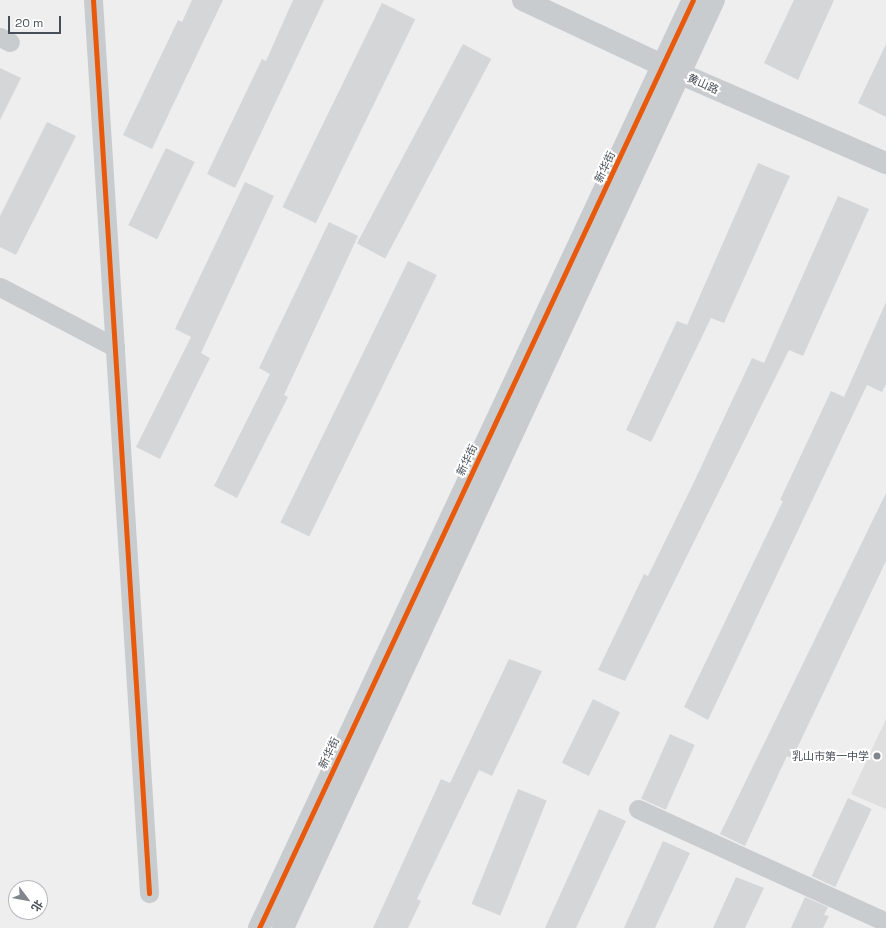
<!DOCTYPE html>
<meta charset="utf-8">
<style>
body{margin:0}
#map{position:relative;width:886px;height:928px;overflow:hidden;background:#eee;font-family:"Space Grotesk","Noto Sans SC",sans-serif}
div>[style]{position:absolute}
.education>*{inset:0;background:#e0dfdf}
.building>*{inset:0;background:#d5d6d8;transform-origin:0 0}
.minor>*{height:19px;margin:-9.5px;padding:0 9.5px;transform-origin:9.5px;border-radius:9.5px;background:#c9cccf}
.tertiary>*{height:22px;margin:-11px;padding:0 11px;transform-origin:11px;border-radius:11px;background:#c9cccf}
.cycleway>*{height:5px;margin:-2.5px;padding:0 2.5px;transform-origin:2.5px;border-radius:2.5px;background:#e8590c}
.dots>*{width:11px;height:11px;translate:-50% -50%;box-sizing:border-box;border:2px solid #fff;border-radius:50%}
span{translate:-50% -50%;white-space:nowrap;text-align:center;line-height:1.15;-webkit-text-stroke:4px #fff;paint-order:stroke}
.street-label{font-size:11px;color:#464e58}
.poi-label{font-size:11px;color:#464e58}
.right{translate:-100% -50%;text-align:right}
.north{position:absolute;left:8px;top:880px;width:40px;height:40px;box-sizing:border-box;background:#fff;border:1px solid #b5b8bc;border-radius:50%;rotate:122deg;font-size:11px;font-weight:700;line-height:16px;text-align:center;color:#464e58}
.north::after{content:'';display:block;margin:auto;width:14px;height:18px;background:#81868c;clip-path:polygon(50% 0,100% 100%,50% 72%,0 100%)}
.scale{position:absolute;left:8px;top:16px;width:53px;height:18px;box-sizing:border-box;border:2px solid #464e58;border-top:0;padding-left:5px;font-size:12px;line-height:14px;white-space:nowrap;color:#464e58;-webkit-text-stroke:3px #fff;paint-order:stroke}
</style>
<div id="map">
<div class="education">
<div style="clip-path:polygon(886px 719px,886px 809px,851px 794px)"></div>
</div>
<div class="building">
<div style="clip-path:polygon(192px 0,223px 0,152px 149px,123px 135px,178px 20px,182px 22px)"></div>
<div style="clip-path:polygon(293px 0,324px 0,235px 188px,207px 174px,262px 59px,266px 61px)"></div>
<div style="clip-path:polygon(794px 0,834px 0,798px 80px,764px 63px)"></div>
<div style="left:382px;top:3px;width:37px;height:227px;rotate:26deg"></div>
<div style="left:463px;top:44px;width:32px;height:226px;rotate:28deg"></div>
<div style="clip-path:polygon(886px 44px,886px 117px,858px 103px)"></div>
<div style="clip-path:polygon(0 68px,21px 78px,0 120px)"></div>
<div style="clip-path:polygon(47px 122px,76px 136px,16px 255px,0 247px,0 216px)"></div>
<div style="left:166px;top:148px;width:32px;height:86px;rotate:26deg"></div>
<div style="clip-path:polygon(758px 163px,790px 176px,724px 323px,711px 318px,651px 442px,626px 430px,677px 321px,687px 325px)"></div>
<div style="clip-path:polygon(245px 182px,274px 196px,201px 353px,210px 358px,160px 459px,136px 447px,191px 337px,175px 329px)"></div>
<div style="clip-path:polygon(838px 196px,869px 209px,803px 356px,789px 350px,625px 681px,598px 670px,644px 574px,648px 576px,693px 484px,752px 358px,764px 363px)"></div>
<div style="clip-path:polygon(329px 222px,358px 236px,284px 395px,288px 397px,237px 498px,214px 486px,270px 374px,259px 368px)"></div>
<div style="left:408px;top:261px;width:32px;height:291px;rotate:26deg"></div>
<div style="clip-path:polygon(886px 302px,886px 384px,882px 392px,867px 385px,708px 720px,684px 707px,783px 501px,780px 500px,831px 391px,844px 397px)"></div>
<div style="clip-path:polygon(886px 493px,886px 561px,792px 759px,787px 756px,745px 846px,720px 834px)"></div>
<div style="clip-path:polygon(509px 659px,542px 671px,492px 776px,479px 770px,417px 899px,421px 901px,408px 928px,373px 928px,441px 779px,450px 783px)"></div>
<div style="left:593px;top:699px;width:30px;height:71px;rotate:26deg"></div>
<div style="left:670px;top:734px;width:27px;height:71px;rotate:24deg"></div>
<div style="left:518px;top:789px;width:31px;height:124px;rotate:22deg"></div>
<div style="left:848px;top:798px;width:26px;height:86px;rotate:25deg"></div>
<div style="clip-path:polygon(599px 809px,626px 821px,576px 928px,545px 928px)"></div>
<div style="clip-path:polygon(663px 841px,690px 853px,655px 928px,624px 928px)"></div>
<div style="clip-path:polygon(736px 877px,764px 888px,745px 928px,713px 928px)"></div>
<div style="clip-path:polygon(805px 897px,828px 907px,824px 915px,829px 916px,823px 928px,791px 928px)"></div>
</div>
<div class="minor">
<div style="left:93px;top:0;width:895px;rotate:86.41deg"></div>
<div style="left:0;top:37px;width:11px;rotate:27deg"></div>
<div style="left:0;top:287px;width:130px;rotate:27.6deg"></div>
<div style="left:638px;top:809px;width:273px;rotate:24.5deg"></div>
</div>
<div class="tertiary">
<div style="left:523px;top:0;width:174px;rotate:25.1deg"></div>
<div style="left:681px;top:74px;width:223px;rotate:23.5deg"></div>
<div style="left:259px;top:928px;width:1024px;rotate:-64.94deg"></div>
<div style="left:283px;top:928px;width:1023px;rotate:-65.09deg"></div>
</div>
<div class="cycleway">
<div style="left:93px;top:0;width:895px;rotate:86.41deg"></div>
<div style="left:259px;top:928px;width:1024px;rotate:-64.94deg"></div>
</div>
<div class="dots">
<div style="left:877px;top:756px;background:#81868c"></div>
</div>
<div class="street-label">
<span style="left:703px;top:84px;rotate:24deg">黄山路</span>
<span style="left:605px;top:167px;rotate:-65deg">新华街</span>
<span style="left:467px;top:460px;rotate:-65deg">新华街</span>
<span style="left:329px;top:753px;rotate:-65deg">新华街</span>
</div>
<div class="poi-label">
<span class="right" style="left:869px;top:756px">乳山市第一中学</span>
</div>
<div class="north">北</div>
<div class="scale">20 m</div>
</div>
